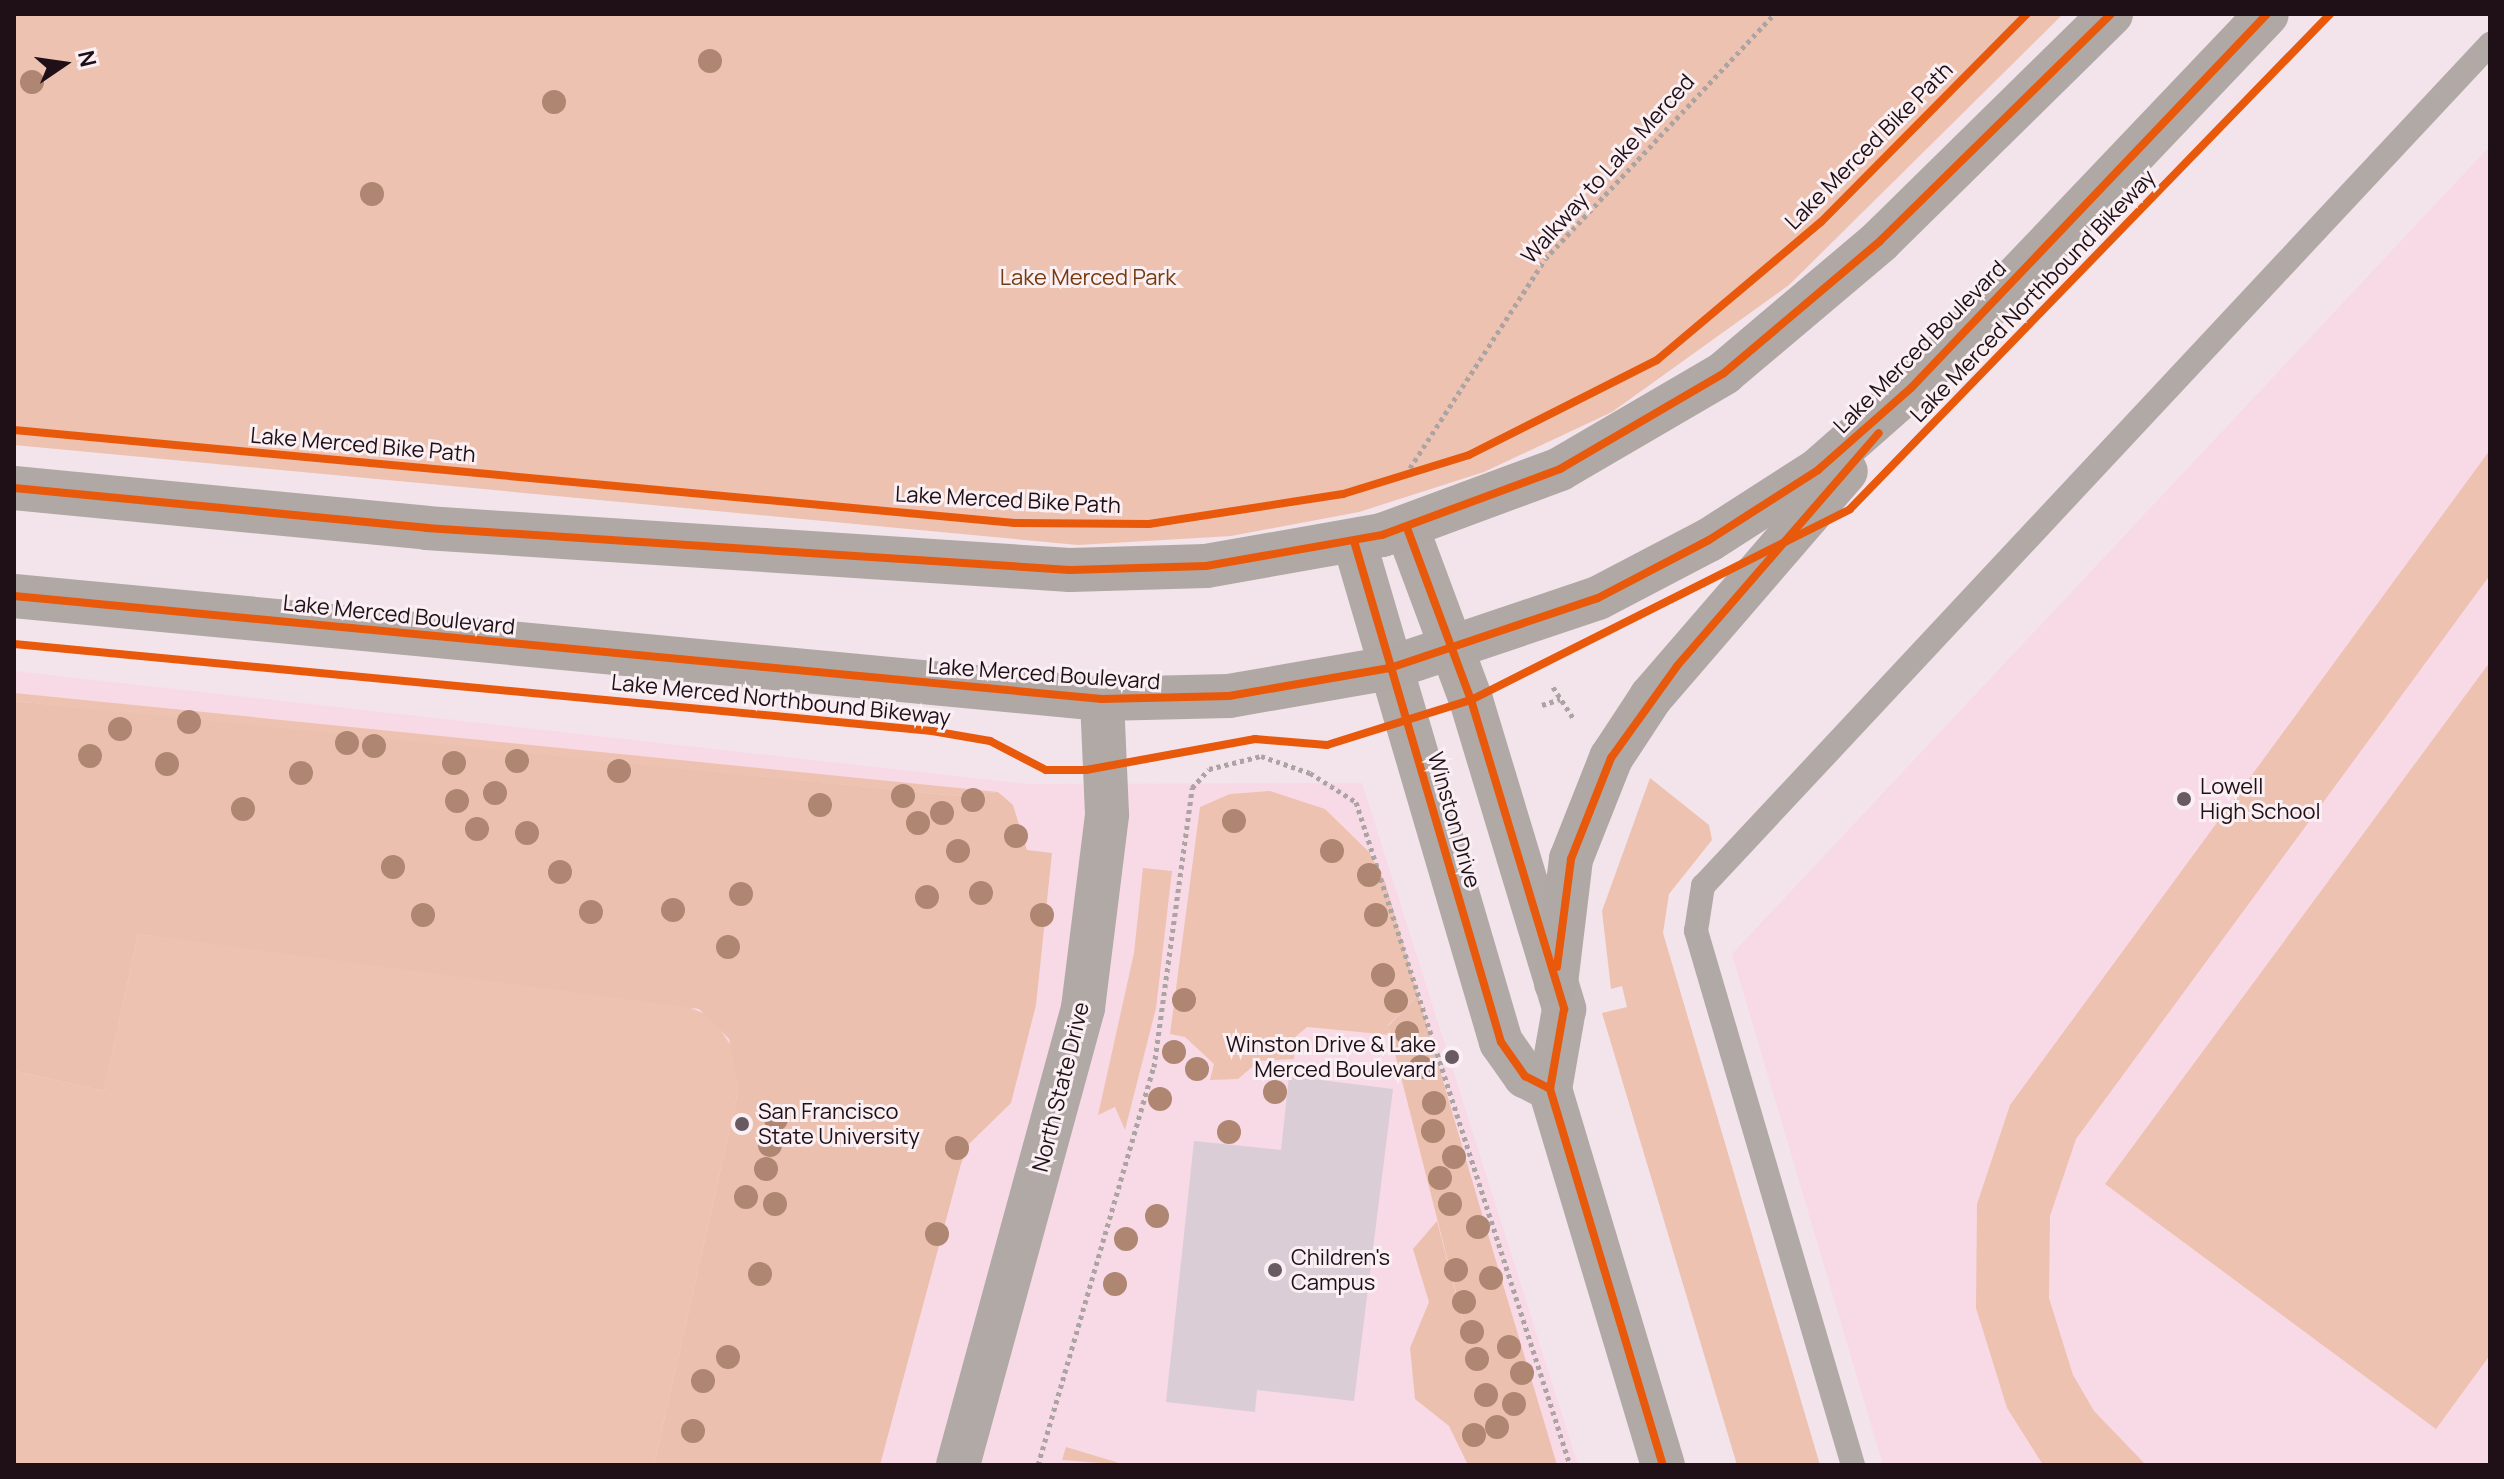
<!DOCTYPE html>
<style>
body{margin:0}
#map{position:relative;width:2504px;height:1479px;overflow:hidden;background:#f3e3ea;font-family:Manrope,sans-serif}
div>[style]{position:absolute}
.built>*{inset:0;background:#f8d9e6}
.green>*{inset:0;background:#eec2b1}
.forest>*{inset:0;background:#ecc0ae}
.building>*{inset:0;background:#dbcdd6}
.path>*{height:5px;margin-top:-2.5px;transform-origin:0;background:repeating-linear-gradient(90deg,#aba4a3 0 4px,transparent 0 8px)}
.service>*{height:24px;margin:-12px;padding:0 12px;transform-origin:12px;border-radius:12px;background:#b0a9a6}
.minor>*{height:44px;margin:-22px;padding:0 22px;transform-origin:22px;border-radius:22px;background:#b0a9a6}
.tertiary>*{height:44px;margin:-22px;padding:0 22px;transform-origin:22px;border-radius:22px;background:#b0a9a6}
.secondary>*{height:44px;margin:-22px;padding:0 22px;transform-origin:22px;border-radius:22px;background:#b0a8a5}
.cycleway>*{height:8px;margin:-4px;padding:0 4px;transform-origin:4px;border-radius:4px;background:#e8590c}
.trees>*{width:24px;height:24px;margin:-12px;border-radius:50%;background:#ae8671}
.dots>*{width:22px;height:22px;translate:-50% -50%;box-sizing:border-box;border:4px solid #faf0f4;border-radius:50%}
span{translate:-50% -50%;white-space:nowrap;text-align:center;line-height:1.15;-webkit-text-stroke:6px #faf0f4;paint-order:stroke}
.street-label{font-size:22px;color:#1f0f16}
.park-label{font-size:22px;color:#763a0e}
.poi-label{font-size:22px;color:#1f0f16}
.left{translate:0 -50%;text-align:left}
.right{translate:-100% -50%;text-align:right}
.frame{position:absolute;inset:0;border:16px solid #1f0f16;pointer-events:none}
.north{position:absolute;left:24px;top:24px;width:80px;height:80px;-webkit-text-stroke:6px #faf0f4;paint-order:stroke;rotate:77deg;font-size:22px;font-weight:700;line-height:32px;text-align:center;color:#1f0f16}
.north::after{content:'';display:block;margin:auto;width:28px;height:36px;background:#1f0f16;clip-path:polygon(50% 0,100% 100%,50% 72%,0 100%)}
</style>
<div id="map">
<div class="built">
<div style="clip-path:polygon(2490px 146px,2490px 1465px,1883px 1465px,1732px 954px)"></div>
<div style="clip-path:polygon(14px 671px,1028px 784px,1362px 783px,1578px 1465px,14px 1465px)"></div>
</div>
<div class="green">
<div style="clip-path:polygon(14px 14px,2063px 14px,1789px 285px,1612px 412px,1484px 472px,1359px 512px,1231px 536px,1078px 545px,14px 445px)"></div>
<div style="clip-path:polygon(2490px 450px,2490px 575px,2076px 1139px,2050px 1216px,2049px 1298px,2073px 1375px,2094px 1411px,2146px 1465px,2043px 1465px,2007px 1408px,1976px 1308px,1977px 1204px,2010px 1105px)"></div>
<div style="clip-path:polygon(2490px 662px,2490px 1355px,2436px 1429px,2105px 1184px)"></div>
<div style="clip-path:polygon(14px 693px,998px 792px,958px 796px,195px 720px,14px 701px)"></div>
<div style="clip-path:polygon(1650px 778px,1709px 825px,1712px 840px,1669px 894px,1663px 933px,1820px 1465px,1737px 1465px,1602px 1013px,1627px 1007px,1622px 986px,1611px 989px,1602px 911px)"></div>
<div style="clip-path:polygon(1270px 791px,1325px 809px,1369px 852px,1385px 882px,1418px 995px,1388px 1025px,1390px 1035px,1307px 1027px,1294px 1038px,1294px 1059px,1259px 1061px,1238px 1079px,1210px 1080px,1214px 1064px,1185px 1037px,1170px 1034px,1200px 807px,1230px 794px)"></div>
<div style="clip-path:polygon(1143px 868px,1172px 871px,1156px 1008px,1125px 1130px,1115px 1107px,1098px 1115px,1134px 953px)"></div>
<div style="clip-path:polygon(138px 934px,672px 1000px,712px 1017px,735px 1052px,739px 1088px,654px 1465px,14px 1465px,14px 1071px,104px 1091px)"></div>
<div style="clip-path:polygon(1066px 1447px,1126px 1465px,1062px 1460px)"></div>
</div>
<div class="forest">
<div style="clip-path:polygon(14px 701px,958px 796px,998px 792px,1013px 805px,1027px 850px,1052px 853px,1036px 1005px,1011px 1103px,969px 1144px,961px 1164px,880px 1465px,654px 1465px,739px 1088px,729px 1039px,699px 1009px,138px 934px,104px 1091px,14px 1071px)"></div>
<div style="clip-path:polygon(1418px 995px,1479px 1204px,1557px 1465px,1468px 1465px,1449px 1426px,1415px 1399px,1410px 1348px,1429px 1302px,1413px 1249px,1437px 1221px,1480px 1387px,1388px 1026px)"></div>
</div>
<div class="building">
<div style="clip-path:polygon(1289px 1076px,1393px 1089px,1354px 1401px,1257px 1390px,1255px 1412px,1166px 1402px,1194px 1141px,1281px 1150px)"></div>
</div>
<div class="path">
<div style="left:1410px;top:468px;width:249px;rotate:-57.1deg"></div>
<div style="left:1545px;top:259px;width:335px;rotate:-46.9deg"></div>
<div style="left:1553px;top:687px;width:38px;rotate:57deg"></div>
<div style="left:1542px;top:705px;width:19px;rotate:-18deg"></div>
<div style="left:1038px;top:1465px;width:415px;rotate:-73.8deg"></div>
<div style="left:1154px;top:1067px;width:282px;rotate:-82.2deg"></div>
<div style="left:1192px;top:788px;width:25px;rotate:-48deg"></div>
<div style="left:1209px;top:769px;width:54px;rotate:-14deg"></div>
<div style="left:1261px;top:756px;width:52px;rotate:19.1deg"></div>
<div style="left:1310px;top:773px;width:54px;rotate:32.2deg"></div>
<div style="left:1356px;top:802px;width:697px;rotate:72.11deg"></div>
</div>
<div class="service">
<div style="left:1853px;top:1465px;width:557px;rotate:-106.38deg"></div>
<div style="left:1696px;top:931px;width:46px;rotate:-81.2deg"></div>
<div style="left:1703px;top:886px;width:1153px;rotate:-46.93deg"></div>
</div>
<div class="minor">
<div style="left:958px;top:1465px;width:474px;rotate:-74.7deg"></div>
<div style="left:1083px;top:1008px;width:195px;rotate:-82.9deg"></div>
<div style="left:1107px;top:814px;width:115px;rotate:-92.5deg"></div>
</div>
<div class="tertiary">
<div style="left:1407px;top:528px;width:184px;rotate:69.6deg"></div>
<div style="left:1471px;top:700px;width:323px;rotate:73.2deg"></div>
<div style="left:1564px;top:1009px;width:81px;rotate:99.9deg"></div>
<div style="left:1550px;top:1089px;width:393px;rotate:73.3deg"></div>
<div style="left:1354px;top:541px;width:522px;rotate:73.65deg"></div>
<div style="left:1501px;top:1042px;width:42px;rotate:54.8deg"></div>
<div style="left:1525px;top:1076px;width:28px;rotate:27deg"></div>
</div>
<div class="secondary">
<div style="left:14px;top:488px;width:414px;rotate:5.5deg"></div>
<div style="left:426px;top:528px;width:645px;rotate:3.73deg"></div>
<div style="left:1070px;top:570px;width:136px;rotate:-1.7deg"></div>
<div style="left:1206px;top:566px;width:179px;rotate:-10deg"></div>
<div style="left:1382px;top:535px;width:190px;rotate:-20.3deg"></div>
<div style="left:1560px;top:469px;width:190px;rotate:-30.3deg"></div>
<div style="left:1724px;top:373px;width:204px;rotate:-40.2deg"></div>
<div style="left:1880px;top:241px;width:324px;rotate:-44.5deg"></div>
<div style="left:14px;top:596px;width:1093px;rotate:5.41deg"></div>
<div style="left:1102px;top:699px;width:127px;rotate:-1.4deg"></div>
<div style="left:1229px;top:696px;width:163px;rotate:-9.9deg"></div>
<div style="left:1390px;top:668px;width:219px;rotate:-18.6deg"></div>
<div style="left:1598px;top:598px;width:125px;rotate:-27.6deg"></div>
<div style="left:1709px;top:540px;width:130px;rotate:-32.7deg"></div>
<div style="left:1818px;top:470px;width:124px;rotate:-41.4deg"></div>
<div style="left:1911px;top:388px;width:516px;rotate:-46.41deg"></div>
<div style="left:1556px;top:983px;width:125px;rotate:-83.1deg"></div>
<div style="left:1571px;top:859px;width:109px;rotate:-68.4deg"></div>
<div style="left:1611px;top:758px;width:73px;rotate:-56.7deg"></div>
<div style="left:1651px;top:697px;width:298px;rotate:-49.2deg"></div>
</div>
<div class="cycleway">
<div style="left:14px;top:430px;width:1005px;rotate:5.31deg"></div>
<div style="left:1015px;top:523px;width:134px;rotate:0.4deg"></div>
<div style="left:1149px;top:524px;width:196px;rotate:-8.8deg"></div>
<div style="left:1343px;top:494px;width:132px;rotate:-17.2deg"></div>
<div style="left:1469px;top:455px;width:211px;rotate:-26.8deg"></div>
<div style="left:1657px;top:360px;width:214px;rotate:-40.1deg"></div>
<div style="left:1821px;top:222px;width:293px;rotate:-45.3deg"></div>
<div style="left:14px;top:488px;width:414px;rotate:5.5deg"></div>
<div style="left:426px;top:528px;width:645px;rotate:3.73deg"></div>
<div style="left:1070px;top:570px;width:136px;rotate:-1.7deg"></div>
<div style="left:1206px;top:566px;width:179px;rotate:-10deg"></div>
<div style="left:1382px;top:535px;width:190px;rotate:-20.3deg"></div>
<div style="left:1560px;top:469px;width:190px;rotate:-30.3deg"></div>
<div style="left:1724px;top:373px;width:204px;rotate:-40.2deg"></div>
<div style="left:1880px;top:241px;width:324px;rotate:-44.5deg"></div>
<div style="left:1407px;top:528px;width:184px;rotate:69.6deg"></div>
<div style="left:1471px;top:700px;width:323px;rotate:73.2deg"></div>
<div style="left:1564px;top:1009px;width:81px;rotate:99.9deg"></div>
<div style="left:1550px;top:1089px;width:393px;rotate:73.3deg"></div>
<div style="left:1354px;top:541px;width:522px;rotate:73.65deg"></div>
<div style="left:1501px;top:1042px;width:42px;rotate:54.8deg"></div>
<div style="left:1525px;top:1076px;width:28px;rotate:27deg"></div>
<div style="left:14px;top:596px;width:1093px;rotate:5.41deg"></div>
<div style="left:1102px;top:699px;width:127px;rotate:-1.4deg"></div>
<div style="left:1229px;top:696px;width:163px;rotate:-9.9deg"></div>
<div style="left:1390px;top:668px;width:219px;rotate:-18.6deg"></div>
<div style="left:1598px;top:598px;width:125px;rotate:-27.6deg"></div>
<div style="left:1709px;top:540px;width:130px;rotate:-32.7deg"></div>
<div style="left:1818px;top:470px;width:124px;rotate:-41.4deg"></div>
<div style="left:1911px;top:388px;width:516px;rotate:-46.41deg"></div>
<div style="left:14px;top:644px;width:922px;rotate:5.41deg"></div>
<div style="left:932px;top:731px;width:59px;rotate:9.8deg"></div>
<div style="left:990px;top:741px;width:63px;rotate:27.4deg"></div>
<div style="left:1046px;top:770px;width:40px"></div>
<div style="left:1086px;top:770px;width:172px;rotate:-10.4deg"></div>
<div style="left:1255px;top:739px;width:72px;rotate:4.8deg"></div>
<div style="left:1327px;top:745px;width:151px;rotate:-17.4deg"></div>
<div style="left:1471px;top:700px;width:424px;rotate:-26.7deg"></div>
<div style="left:1850px;top:509px;width:690px;rotate:-45.88deg"></div>
<div style="left:1557px;top:967px;width:109px;rotate:-82.6deg"></div>
<div style="left:1571px;top:859px;width:109px;rotate:-68.4deg"></div>
<div style="left:1611px;top:758px;width:113px;rotate:-54.3deg"></div>
<div style="left:1677px;top:666px;width:308px;rotate:-49.1deg"></div>
</div>
<div class="trees">
<div style="left:710px;top:61px"></div>
<div style="left:32px;top:82px"></div>
<div style="left:554px;top:102px"></div>
<div style="left:372px;top:194px"></div>
<div style="left:189px;top:722px"></div>
<div style="left:120px;top:729px"></div>
<div style="left:347px;top:743px"></div>
<div style="left:374px;top:746px"></div>
<div style="left:90px;top:756px"></div>
<div style="left:517px;top:761px"></div>
<div style="left:454px;top:763px"></div>
<div style="left:167px;top:764px"></div>
<div style="left:619px;top:771px"></div>
<div style="left:301px;top:773px"></div>
<div style="left:495px;top:793px"></div>
<div style="left:903px;top:796px"></div>
<div style="left:973px;top:800px"></div>
<div style="left:457px;top:801px"></div>
<div style="left:820px;top:805px"></div>
<div style="left:243px;top:809px"></div>
<div style="left:942px;top:813px"></div>
<div style="left:1234px;top:821px"></div>
<div style="left:918px;top:823px"></div>
<div style="left:477px;top:829px"></div>
<div style="left:527px;top:833px"></div>
<div style="left:1016px;top:836px"></div>
<div style="left:958px;top:851px"></div>
<div style="left:1332px;top:851px"></div>
<div style="left:393px;top:867px"></div>
<div style="left:560px;top:872px"></div>
<div style="left:1369px;top:875px"></div>
<div style="left:981px;top:893px"></div>
<div style="left:741px;top:894px"></div>
<div style="left:927px;top:897px"></div>
<div style="left:673px;top:910px"></div>
<div style="left:591px;top:912px"></div>
<div style="left:423px;top:915px"></div>
<div style="left:1042px;top:915px"></div>
<div style="left:1376px;top:915px"></div>
<div style="left:728px;top:947px"></div>
<div style="left:1383px;top:975px"></div>
<div style="left:1184px;top:1000px"></div>
<div style="left:1396px;top:1001px"></div>
<div style="left:1407px;top:1033px"></div>
<div style="left:1174px;top:1052px"></div>
<div style="left:1421px;top:1067px"></div>
<div style="left:1197px;top:1069px"></div>
<div style="left:1275px;top:1092px"></div>
<div style="left:1160px;top:1099px"></div>
<div style="left:1434px;top:1103px"></div>
<div style="left:776px;top:1119px"></div>
<div style="left:1433px;top:1131px"></div>
<div style="left:1229px;top:1132px"></div>
<div style="left:770px;top:1145px"></div>
<div style="left:957px;top:1148px"></div>
<div style="left:1454px;top:1157px"></div>
<div style="left:766px;top:1169px"></div>
<div style="left:1440px;top:1178px"></div>
<div style="left:746px;top:1197px"></div>
<div style="left:775px;top:1204px"></div>
<div style="left:1450px;top:1204px"></div>
<div style="left:1157px;top:1216px"></div>
<div style="left:1478px;top:1227px"></div>
<div style="left:937px;top:1234px"></div>
<div style="left:1126px;top:1239px"></div>
<div style="left:1456px;top:1270px"></div>
<div style="left:760px;top:1274px"></div>
<div style="left:1491px;top:1278px"></div>
<div style="left:1115px;top:1284px"></div>
<div style="left:1464px;top:1302px"></div>
<div style="left:1472px;top:1332px"></div>
<div style="left:1509px;top:1347px"></div>
<div style="left:728px;top:1357px"></div>
<div style="left:1477px;top:1359px"></div>
<div style="left:1522px;top:1373px"></div>
<div style="left:703px;top:1381px"></div>
<div style="left:1486px;top:1395px"></div>
<div style="left:1514px;top:1404px"></div>
<div style="left:1497px;top:1427px"></div>
<div style="left:693px;top:1431px"></div>
<div style="left:1474px;top:1435px"></div>
</div>
<div class="dots">
<div style="left:2184px;top:799px;background:#695960"></div>
<div style="left:1452px;top:1057px;background:#695960"></div>
<div style="left:742px;top:1124px;background:#695960"></div>
<div style="left:1275px;top:1270px;background:#695960"></div>
</div>
<div class="street-label">
<span style="left:1869px;top:146px;rotate:-45deg">Lake Merced Bike Path</span>
<span style="left:1608px;top:169px;rotate:-48deg">Walkway to Lake Merced</span>
<span style="left:2033px;top:296px;rotate:-46deg">Lake Merced Northbound Bikeway</span>
<span style="left:1920px;top:347px;rotate:-45deg">Lake Merced Boulevard</span>
<span style="left:363px;top:445px;rotate:5deg">Lake Merced Bike Path</span>
<span style="left:1008px;top:500px;rotate:3deg">Lake Merced Bike Path</span>
<span style="left:399px;top:615px;rotate:6deg">Lake Merced Boulevard</span>
<span style="left:1044px;top:674px;rotate:4deg">Lake Merced Boulevard</span>
<span style="left:781px;top:700px;rotate:6deg">Lake Merced Northbound Bikeway</span>
<span style="left:1454px;top:820px;rotate:74deg">Winston Drive</span>
<span style="left:1061px;top:1087px;rotate:-76deg">North State Drive</span>
</div>
<div class="park-label">
<span style="left:1088px;top:278px">Lake Merced Park</span>
</div>
<div class="poi-label">
<span class="left" style="left:2200px;top:799px">Lowell<br>High School</span>
<span class="right" style="left:1436px;top:1057px">Winston Drive &amp; Lake<br>Merced Boulevard</span>
<span class="left" style="left:758px;top:1124px">San Francisco<br>State University</span>
<span class="left" style="left:1291px;top:1270px">Children's<br>Campus</span>
</div>
<div class="frame"></div>
<div class="north">N</div>
</div>
